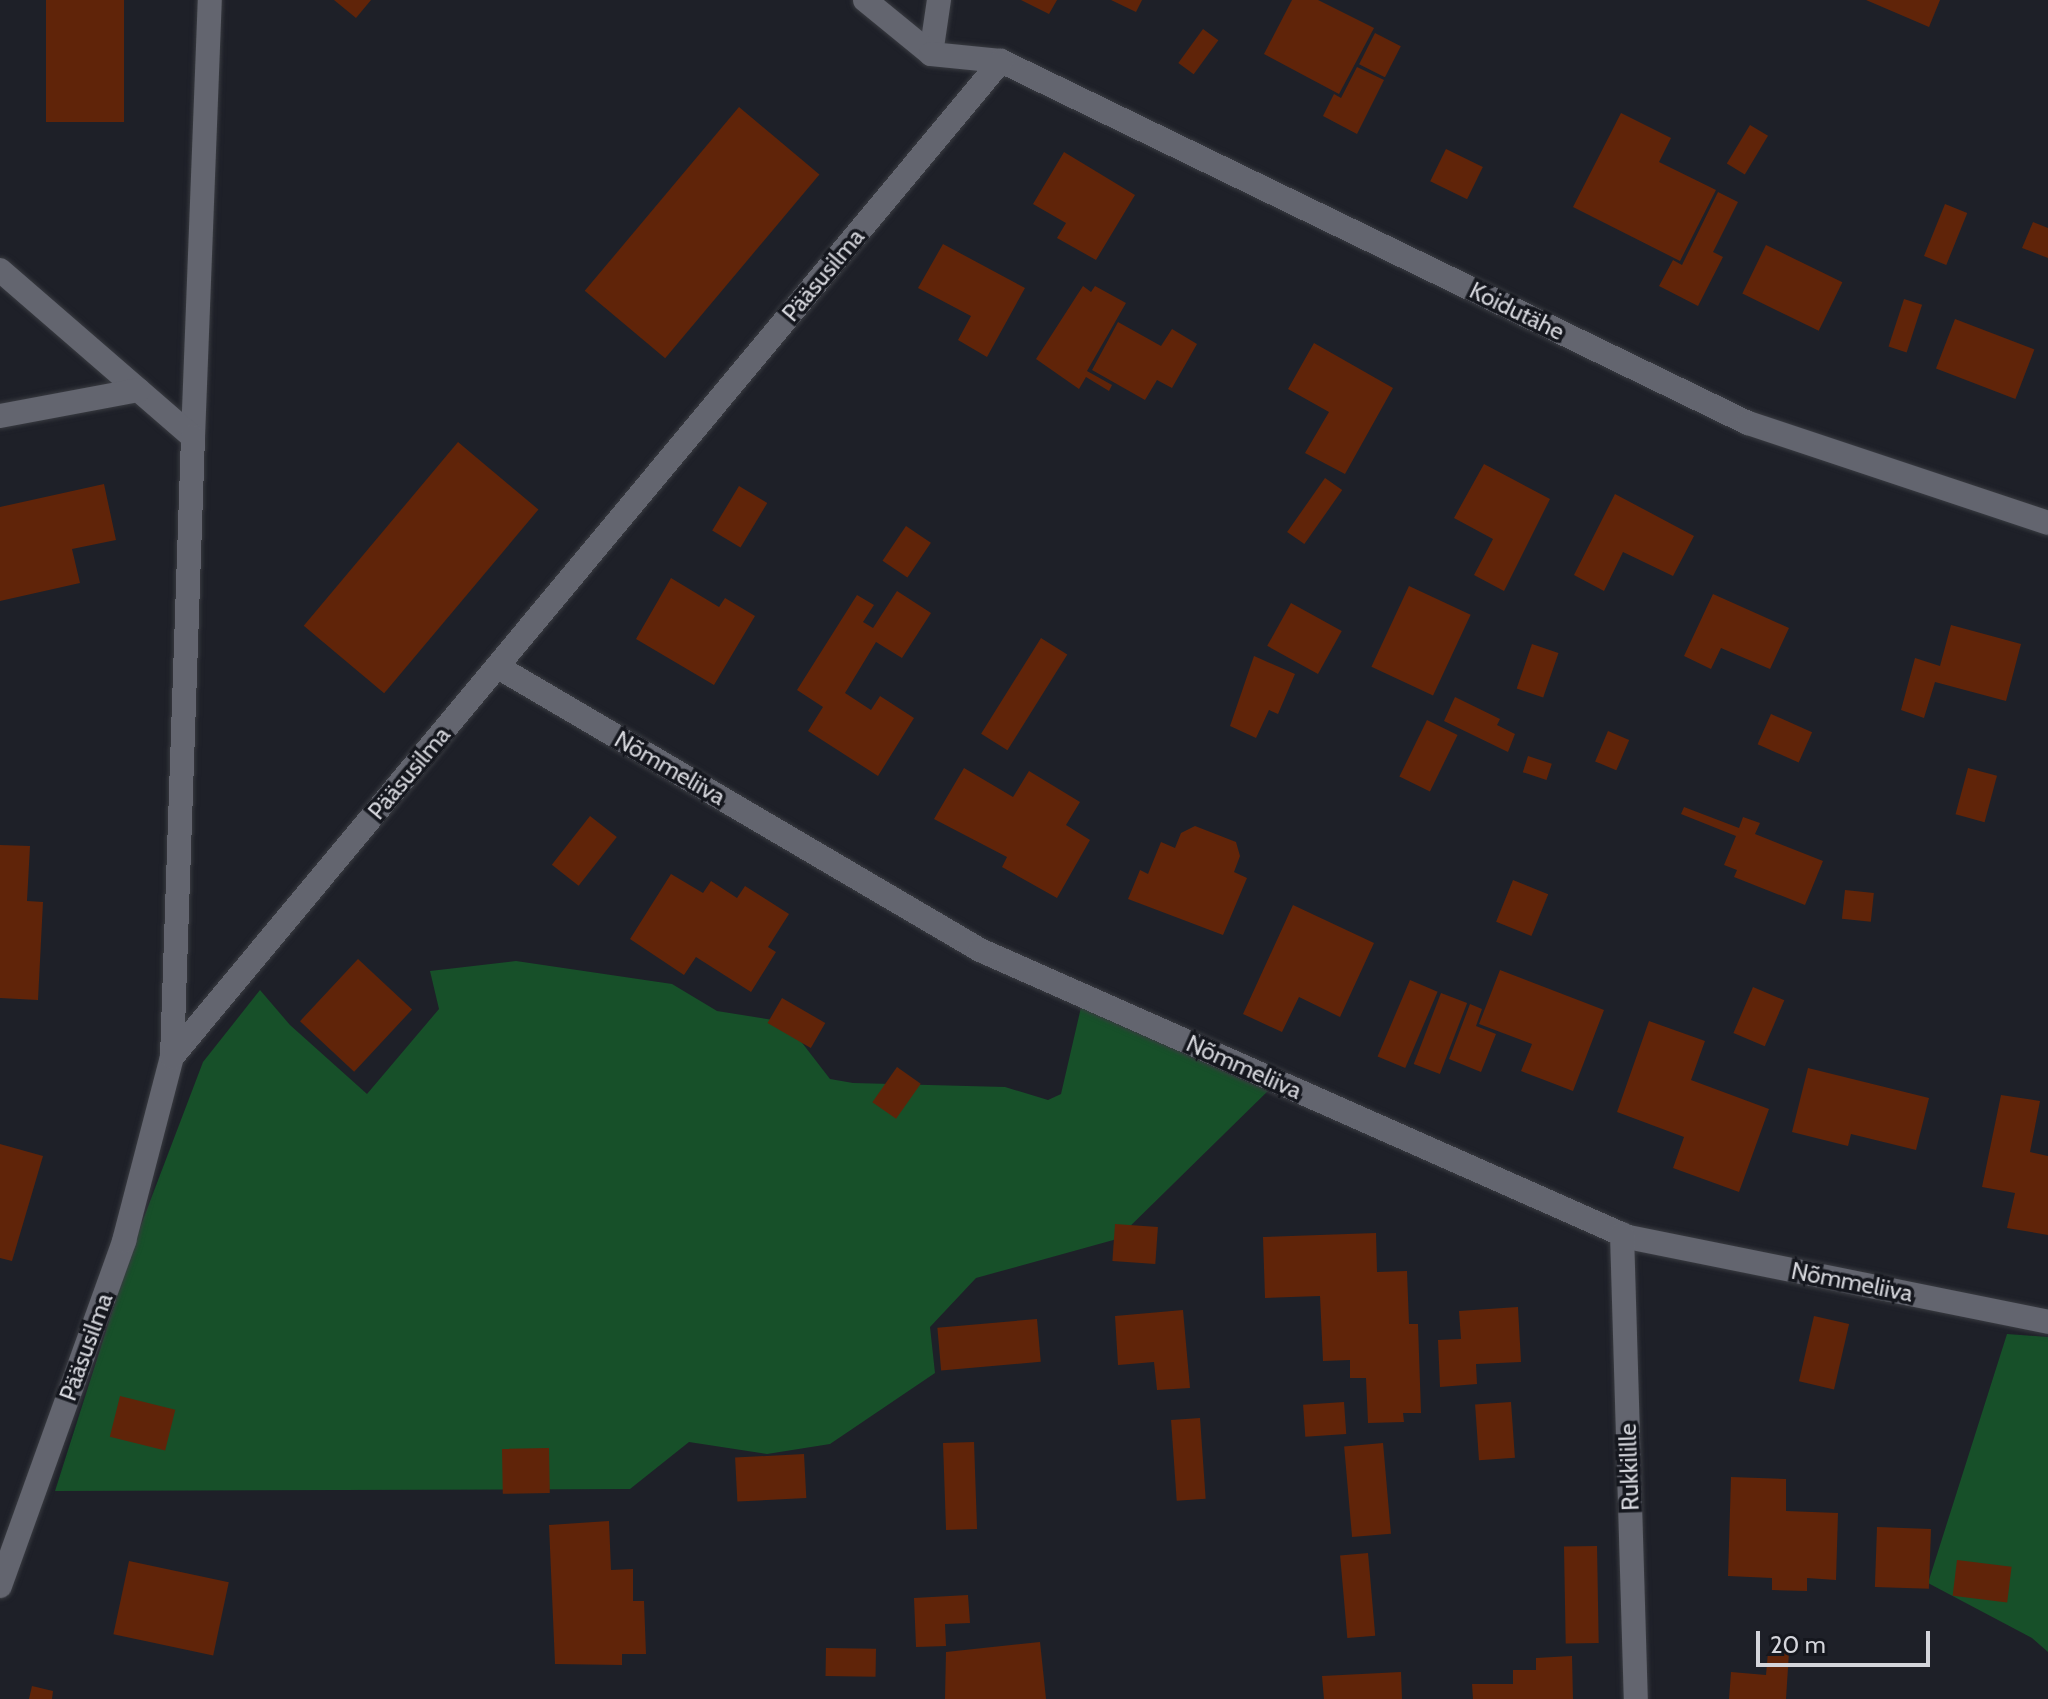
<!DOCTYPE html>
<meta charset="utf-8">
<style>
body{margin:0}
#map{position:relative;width:2048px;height:1699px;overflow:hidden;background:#1e2028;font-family:Cabin,sans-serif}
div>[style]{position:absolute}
.green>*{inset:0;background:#175029}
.building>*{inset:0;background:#602409;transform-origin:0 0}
.roads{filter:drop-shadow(0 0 2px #393b41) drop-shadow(0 0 2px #393b41)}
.lane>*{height:24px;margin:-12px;padding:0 12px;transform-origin:12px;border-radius:12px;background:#63656f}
.street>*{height:24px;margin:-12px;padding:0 12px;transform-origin:12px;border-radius:12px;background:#63656f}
span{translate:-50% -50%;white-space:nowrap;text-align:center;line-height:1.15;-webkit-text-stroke:7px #15171e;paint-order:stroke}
.street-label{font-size:24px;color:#d4d5db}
.scale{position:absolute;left:1756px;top:1631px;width:174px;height:36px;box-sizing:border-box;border:4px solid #d4d5db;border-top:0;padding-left:10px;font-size:24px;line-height:28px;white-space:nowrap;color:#d4d5db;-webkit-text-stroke:6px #15171e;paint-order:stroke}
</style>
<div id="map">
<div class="green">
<div style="clip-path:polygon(516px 961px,672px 984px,717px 1011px,786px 1022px,830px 1079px,853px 1083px,1005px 1087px,1048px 1100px,1061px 1094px,1085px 990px,1275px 1084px,1117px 1239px,976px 1278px,930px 1327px,935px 1373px,830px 1444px,767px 1454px,689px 1442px,630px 1489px,55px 1491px,133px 1246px,203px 1062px,260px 990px,290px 1025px,367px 1094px,439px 1009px,430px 971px)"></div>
<div style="clip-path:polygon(2007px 1334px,2048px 1337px,2048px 1652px,2032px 1638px,1928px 1583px)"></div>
</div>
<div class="building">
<div style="left:46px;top:0;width:78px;height:122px"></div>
<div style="clip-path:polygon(334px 0,371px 0,356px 18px)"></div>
<div style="clip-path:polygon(1021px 0,1057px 0,1049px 14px)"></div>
<div style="clip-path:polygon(1111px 0,1142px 0,1136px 12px)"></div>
<div style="clip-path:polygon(1292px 0,1318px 0,1374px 28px,1339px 94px,1264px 54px)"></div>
<div style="clip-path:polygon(1866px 0,1940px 0,1929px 27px)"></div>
<div style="left:1203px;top:29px;width:19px;height:42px;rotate:36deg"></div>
<div style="left:1375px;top:33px;width:29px;height:35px;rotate:27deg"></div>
<div style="clip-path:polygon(1357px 67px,1384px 80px,1357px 134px,1323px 116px,1334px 94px,1341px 98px)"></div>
<div style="left:739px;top:107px;width:105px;height:240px;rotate:40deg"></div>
<div style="clip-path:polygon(1621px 113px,1671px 138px,1659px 162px,1716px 190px,1680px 261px,1573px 207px)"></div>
<div style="left:1750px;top:125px;width:21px;height:45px;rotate:31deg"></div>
<div style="left:1446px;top:149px;width:41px;height:36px;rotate:26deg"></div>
<div style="clip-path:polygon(1064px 152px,1135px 195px,1096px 260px,1057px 238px,1066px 223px,1033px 204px)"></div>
<div style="clip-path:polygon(1718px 192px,1738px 202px,1713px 252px,1723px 257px,1698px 306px,1659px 286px,1673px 260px,1682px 265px)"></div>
<div style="left:1945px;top:204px;width:24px;height:56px;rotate:22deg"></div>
<div style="clip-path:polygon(2033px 222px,2048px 228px,2048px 258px,2022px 248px)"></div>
<div style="clip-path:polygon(943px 244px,1025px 288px,987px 357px,958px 340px,971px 316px,918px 288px)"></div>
<div style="left:1766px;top:245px;width:85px;height:54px;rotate:26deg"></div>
<div style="clip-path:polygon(1083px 286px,1091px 292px,1095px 286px,1126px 303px,1087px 371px,1112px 385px,1109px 391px,1086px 377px,1079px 389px,1036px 359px)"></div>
<div style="left:1904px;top:299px;width:19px;height:50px;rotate:18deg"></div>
<div style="left:1955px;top:319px;width:85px;height:53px;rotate:21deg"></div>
<div style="clip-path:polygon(1118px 322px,1161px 346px,1172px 329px,1197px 344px,1172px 388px,1157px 380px,1145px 400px,1092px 370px)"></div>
<div style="clip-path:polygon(1314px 343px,1393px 388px,1345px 474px,1305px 453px,1329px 412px,1288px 389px)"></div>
<div style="left:458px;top:442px;width:105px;height:240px;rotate:40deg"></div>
<div style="clip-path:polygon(1484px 464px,1550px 499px,1504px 591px,1474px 575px,1493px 539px,1454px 518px)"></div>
<div style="left:1325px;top:478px;width:21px;height:66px;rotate:35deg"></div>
<div style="clip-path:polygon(104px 484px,116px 540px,72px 549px,80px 583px,0 601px,0 507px)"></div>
<div style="left:739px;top:486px;width:33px;height:52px;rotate:31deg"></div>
<div style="clip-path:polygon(1615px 494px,1694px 536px,1673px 576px,1623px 552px,1604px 591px,1574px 575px)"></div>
<div style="left:906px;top:526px;width:30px;height:42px;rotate:34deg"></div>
<div style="clip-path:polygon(671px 578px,719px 607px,725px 598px,755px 616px,714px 685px,636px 639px)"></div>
<div style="left:1409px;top:586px;width:68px;height:89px;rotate:25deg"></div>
<div style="clip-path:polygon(897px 591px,931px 613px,902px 658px,876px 642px,845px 693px,871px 710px,880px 696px,914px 718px,878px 776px,808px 731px,823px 707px,797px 690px,857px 595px,874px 605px,863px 622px,873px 628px)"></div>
<div style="clip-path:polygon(1713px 594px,1789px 628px,1770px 669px,1721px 648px,1711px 669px,1684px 656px)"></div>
<div style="left:1291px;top:603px;width:58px;height:49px;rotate:29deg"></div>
<div style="clip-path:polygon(1951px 625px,2021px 644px,2006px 701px,1935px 682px,1924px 718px,1901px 710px,1915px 658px,1940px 666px)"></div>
<div style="left:1041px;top:638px;width:31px;height:113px;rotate:32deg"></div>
<div style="left:1532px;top:644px;width:28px;height:47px;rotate:19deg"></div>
<div style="clip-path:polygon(1254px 656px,1295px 674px,1278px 714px,1269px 710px,1256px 738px,1230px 726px)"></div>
<div style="clip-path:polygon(1455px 697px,1500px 719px,1497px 725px,1515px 734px,1508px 752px,1444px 721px)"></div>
<div style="left:1771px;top:714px;width:45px;height:33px;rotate:24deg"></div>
<div style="left:1427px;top:720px;width:34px;height:63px;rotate:26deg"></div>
<div style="left:1608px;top:731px;width:23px;height:33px;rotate:23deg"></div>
<div style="left:1528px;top:756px;width:25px;height:17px;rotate:18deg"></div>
<div style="clip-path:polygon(964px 768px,1013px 797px,1029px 771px,1080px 802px,1066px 825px,1090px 840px,1057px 898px,1002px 867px,1007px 857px,934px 819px)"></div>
<div style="left:1968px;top:768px;width:30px;height:48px;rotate:15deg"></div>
<div style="clip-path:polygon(1684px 807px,1739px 828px,1743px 817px,1760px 823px,1755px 834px,1823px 861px,1805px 905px,1734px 877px,1737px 870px,1724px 865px,1736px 836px,1681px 814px)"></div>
<div style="left:590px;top:816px;width:34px;height:62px;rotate:38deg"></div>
<div style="clip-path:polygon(1195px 826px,1236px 842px,1240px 856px,1234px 872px,1247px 878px,1223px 935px,1128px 899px,1140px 870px,1148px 874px,1161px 842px,1175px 848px,1181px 833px)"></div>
<div style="clip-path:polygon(0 845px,30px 846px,27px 901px,43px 902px,38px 1000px,0 998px)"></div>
<div style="clip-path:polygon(671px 874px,703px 893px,711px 881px,737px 898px,745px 886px,789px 914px,768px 947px,776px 952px,751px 992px,696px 957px,684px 975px,630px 939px)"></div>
<div style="left:1513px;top:880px;width:38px;height:45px;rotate:22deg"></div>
<div style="left:1845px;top:890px;width:29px;height:29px;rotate:6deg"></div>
<div style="clip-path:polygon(1293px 905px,1374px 943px,1340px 1017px,1299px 997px,1282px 1032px,1243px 1014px)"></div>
<div style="left:358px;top:959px;width:74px;height:85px;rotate:43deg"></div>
<div style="clip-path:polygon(1500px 970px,1604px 1010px,1573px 1091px,1521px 1071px,1532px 1044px,1479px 1024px)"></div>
<div style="left:1410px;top:980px;width:30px;height:83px;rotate:23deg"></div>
<div style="left:1753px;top:987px;width:34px;height:50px;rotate:23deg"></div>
<div style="left:1441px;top:993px;width:28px;height:76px;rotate:21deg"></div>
<div style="left:782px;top:998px;width:50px;height:29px;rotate:30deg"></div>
<div style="clip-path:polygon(1470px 1004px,1482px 1009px,1476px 1026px,1496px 1034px,1481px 1072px,1449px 1059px)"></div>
<div style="clip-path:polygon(1649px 1021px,1705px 1041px,1691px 1080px,1769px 1109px,1739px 1192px,1673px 1168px,1684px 1137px,1617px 1112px)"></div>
<div style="left:897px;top:1067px;width:29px;height:43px;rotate:35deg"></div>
<div style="clip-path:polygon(1808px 1068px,1929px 1098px,1916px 1150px,1851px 1134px,1848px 1146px,1792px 1132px)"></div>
<div style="clip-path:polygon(2001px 1095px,2040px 1101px,2030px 1152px,2048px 1156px,2048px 1235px,2007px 1228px,2015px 1193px,1982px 1187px)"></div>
<div style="clip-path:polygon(0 1144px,43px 1156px,12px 1261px,0 1258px)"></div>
<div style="left:1115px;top:1224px;width:43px;height:37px;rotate:4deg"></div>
<div style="clip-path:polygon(1376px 1233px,1377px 1272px,1407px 1271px,1409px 1324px,1418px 1324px,1421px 1413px,1403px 1413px,1404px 1422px,1368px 1423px,1366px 1378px,1350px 1378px,1350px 1360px,1323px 1361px,1320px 1296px,1265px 1298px,1263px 1237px)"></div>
<div style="clip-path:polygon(1518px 1307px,1521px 1362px,1476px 1364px,1477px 1384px,1440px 1387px,1438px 1340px,1461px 1339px,1459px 1311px)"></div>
<div style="clip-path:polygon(1183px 1310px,1190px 1388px,1157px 1390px,1154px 1362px,1118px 1365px,1115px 1316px)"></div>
<div style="left:1814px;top:1316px;width:36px;height:67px;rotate:13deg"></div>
<div style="left:1037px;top:1319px;width:43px;height:100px;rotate:85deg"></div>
<div style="left:120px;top:1396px;width:57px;height:42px;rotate:14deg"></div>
<div style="left:1344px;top:1402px;width:32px;height:41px;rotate:86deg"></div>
<div style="left:1511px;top:1402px;width:56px;height:36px;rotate:86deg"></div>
<div style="left:1200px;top:1418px;width:81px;height:29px;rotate:86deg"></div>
<div style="left:974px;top:1442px;width:87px;height:31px;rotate:88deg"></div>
<div style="left:1383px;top:1443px;width:91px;height:39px;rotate:85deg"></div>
<div style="left:549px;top:1448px;width:45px;height:47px;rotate:89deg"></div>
<div style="left:804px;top:1454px;width:44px;height:69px;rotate:87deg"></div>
<div style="clip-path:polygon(1731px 1477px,1786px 1479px,1786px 1511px,1838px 1513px,1836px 1580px,1807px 1578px,1807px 1591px,1772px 1590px,1772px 1578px,1728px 1576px)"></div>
<div style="clip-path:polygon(609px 1521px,611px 1570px,633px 1569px,633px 1601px,644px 1601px,646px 1654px,622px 1654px,622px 1665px,555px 1664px,549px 1525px)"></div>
<div style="left:1877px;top:1527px;width:54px;height:60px;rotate:2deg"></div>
<div style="left:1597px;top:1546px;width:97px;height:33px;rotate:89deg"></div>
<div style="left:1368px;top:1553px;width:83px;height:28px;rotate:85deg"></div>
<div style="left:1957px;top:1560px;width:55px;height:36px;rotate:7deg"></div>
<div style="left:129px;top:1561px;width:102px;height:75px;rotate:12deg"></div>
<div style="clip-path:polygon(968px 1595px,970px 1623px,945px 1624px,946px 1646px,916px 1647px,914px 1598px)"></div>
<div style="clip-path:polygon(1040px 1642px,1046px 1699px,945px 1699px,946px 1652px)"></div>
<div style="left:826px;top:1648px;width:50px;height:28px;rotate:1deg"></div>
<div style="clip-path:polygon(1768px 1652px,1789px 1652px,1786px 1699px,1729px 1699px,1731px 1672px,1766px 1675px)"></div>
<div style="clip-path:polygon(1572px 1656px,1573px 1699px,1473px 1699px,1472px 1684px,1513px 1684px,1513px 1670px,1536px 1670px,1536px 1658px)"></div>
<div style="clip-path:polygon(1401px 1672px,1402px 1699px,1324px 1699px,1322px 1676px)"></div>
<div style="clip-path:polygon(32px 1686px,53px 1691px,52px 1699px,29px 1699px)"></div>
</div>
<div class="roads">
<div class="lane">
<div style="left:931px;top:54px;width:55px;rotate:-81.6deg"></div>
<div style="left:193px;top:437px;width:437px;rotate:-87.8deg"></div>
</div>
<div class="street">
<div style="left:865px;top:0;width:85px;rotate:39.3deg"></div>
<div style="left:931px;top:54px;width:70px;rotate:5.7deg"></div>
<div style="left:1001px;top:61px;width:830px;rotate:25.86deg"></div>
<div style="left:1748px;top:423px;width:316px;rotate:18.4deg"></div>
<div style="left:0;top:270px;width:255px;rotate:40.9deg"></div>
<div style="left:193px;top:437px;width:620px;rotate:91.94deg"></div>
<div style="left:0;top:416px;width:141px;rotate:-10.6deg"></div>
<div style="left:498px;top:667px;width:559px;rotate:30.42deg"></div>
<div style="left:980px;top:950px;width:709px;rotate:23.89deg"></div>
<div style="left:1628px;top:1237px;width:429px;rotate:11.4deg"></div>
<div style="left:1622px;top:1234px;width:465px;rotate:88.3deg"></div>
<div style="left:0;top:1586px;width:367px;rotate:-70.2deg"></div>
<div style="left:124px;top:1241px;width:190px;rotate:-75.4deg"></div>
<div style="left:172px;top:1057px;width:1296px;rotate:-50.23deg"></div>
</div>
</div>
<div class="street-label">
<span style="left:823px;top:275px;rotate:-50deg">Pääsusilma</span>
<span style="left:1517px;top:311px;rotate:26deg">Koidutähe</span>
<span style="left:670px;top:768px;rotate:30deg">Nõmmeliiva</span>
<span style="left:409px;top:773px;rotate:-50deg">Pääsusilma</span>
<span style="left:1244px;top:1067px;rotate:24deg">Nõmmeliiva</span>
<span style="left:1852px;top:1282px;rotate:11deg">Nõmmeliiva</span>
<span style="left:86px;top:1347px;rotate:-70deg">Pääsusilma</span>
<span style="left:1629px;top:1467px;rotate:-92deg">Rukkilille</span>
</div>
<div class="scale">20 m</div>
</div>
